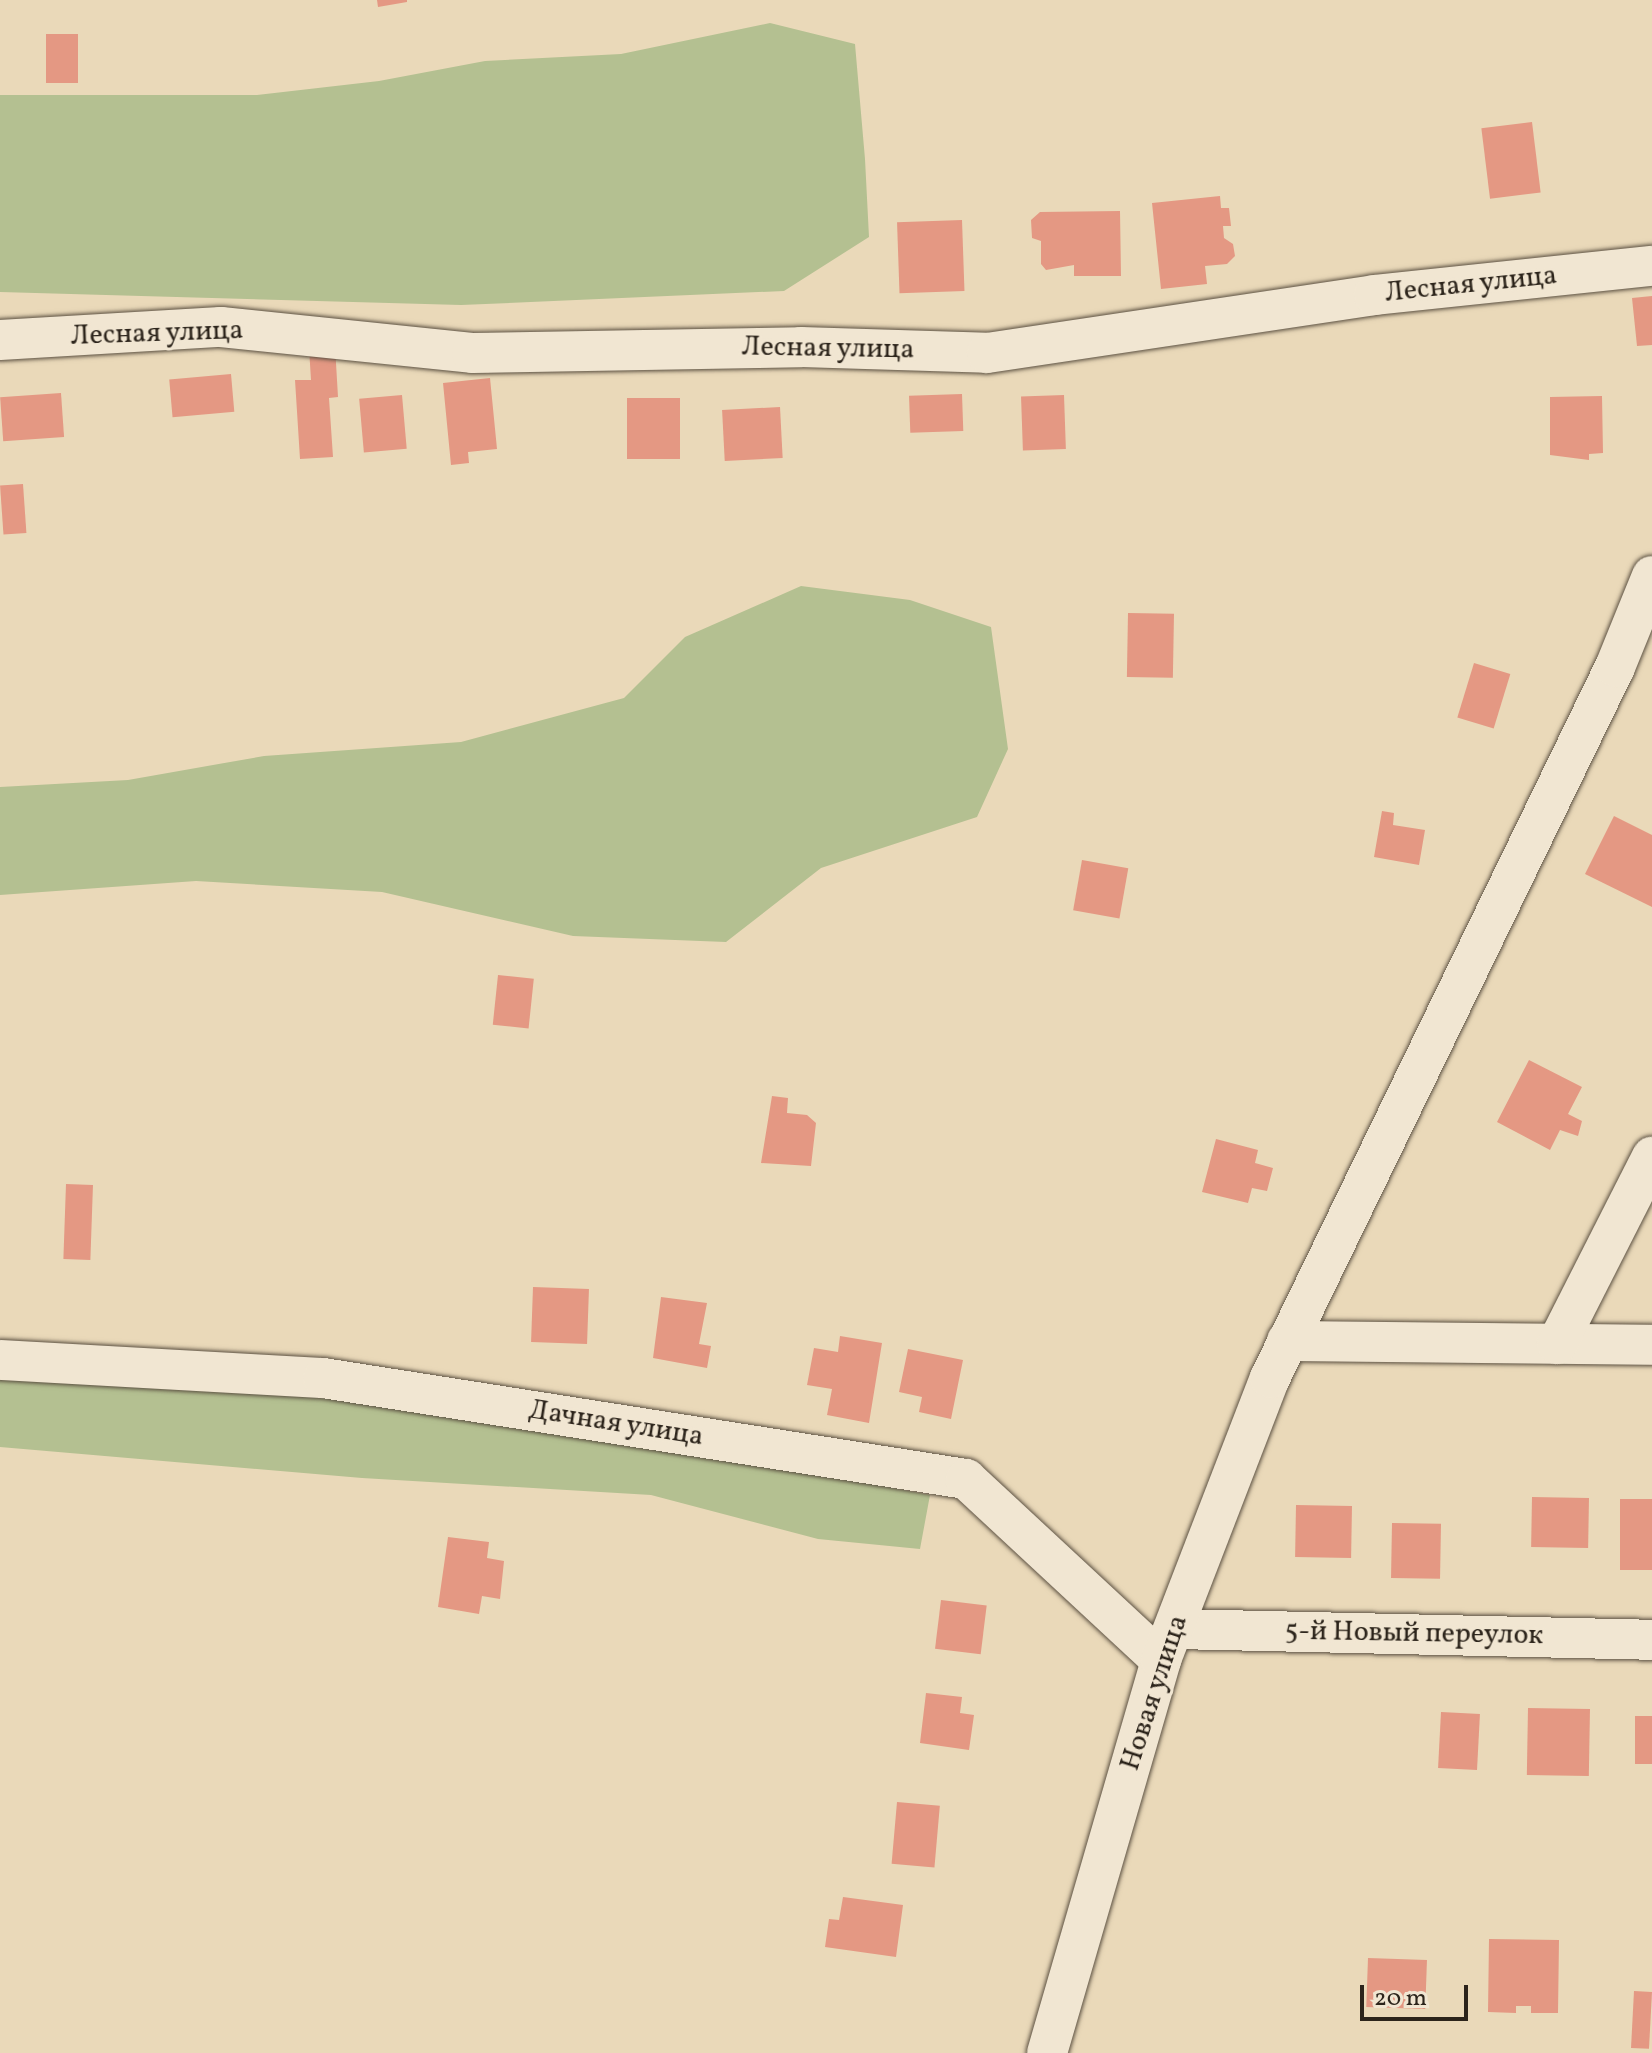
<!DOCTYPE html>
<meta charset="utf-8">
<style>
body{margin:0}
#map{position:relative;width:1652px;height:2053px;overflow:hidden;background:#ead9b9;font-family:Vollkorn,serif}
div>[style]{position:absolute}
.green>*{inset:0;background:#b4c091}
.building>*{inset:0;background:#e49883;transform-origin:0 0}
.roads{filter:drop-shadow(0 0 2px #5c5142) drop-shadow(0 0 2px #5c5142)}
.minor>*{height:40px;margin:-20px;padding:0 20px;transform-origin:20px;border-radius:20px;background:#f1e6d2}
span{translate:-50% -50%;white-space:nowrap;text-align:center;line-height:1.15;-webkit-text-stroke:6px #f1e6d2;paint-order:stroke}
.street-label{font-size:28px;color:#2c241b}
.scale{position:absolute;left:1360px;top:1985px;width:108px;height:36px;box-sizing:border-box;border:4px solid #2c241b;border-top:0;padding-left:10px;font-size:24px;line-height:28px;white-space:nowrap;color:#2c241b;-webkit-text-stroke:6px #f1e6d2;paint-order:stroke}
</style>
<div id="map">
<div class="green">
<div style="clip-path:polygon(770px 23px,855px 44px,865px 159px,869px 237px,784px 291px,461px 305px,0 292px,0 95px,257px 95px,379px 81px,485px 61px,621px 54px)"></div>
<div style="clip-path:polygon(801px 586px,910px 600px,991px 627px,1008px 749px,977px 817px,821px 868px,726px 942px,573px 936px,382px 892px,196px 881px,0 895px,0 787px,128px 780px,264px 756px,461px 742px,624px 698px,685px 637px)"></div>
<div style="clip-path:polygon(0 1366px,162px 1370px,665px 1445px,930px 1495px,920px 1549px,818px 1539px,651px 1495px,362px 1478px,0 1447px)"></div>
</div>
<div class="building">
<div style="clip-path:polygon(377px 0,407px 0,407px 2px,378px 7px)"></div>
<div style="left:46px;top:34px;width:32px;height:49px"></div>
<div style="left:1532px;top:122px;width:71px;height:51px;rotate:83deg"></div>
<div style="clip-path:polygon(1220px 196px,1221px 208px,1229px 208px,1231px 226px,1223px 226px,1224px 238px,1233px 244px,1235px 256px,1227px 264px,1205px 266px,1207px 284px,1161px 289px,1152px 203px)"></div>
<div style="clip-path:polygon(1120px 211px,1121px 276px,1074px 276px,1074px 265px,1046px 270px,1041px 264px,1041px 241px,1032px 238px,1031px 220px,1040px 212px)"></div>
<div style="left:962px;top:220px;width:71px;height:65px;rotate:88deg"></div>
<div style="clip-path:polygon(1652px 296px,1652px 345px,1637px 346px,1632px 298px)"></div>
<div style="clip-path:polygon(335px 346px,338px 397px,329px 398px,333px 457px,300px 459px,295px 380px,311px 380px,309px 348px)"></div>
<div style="left:231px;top:374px;width:38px;height:62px;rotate:85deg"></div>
<div style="clip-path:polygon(490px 378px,497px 449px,468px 452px,469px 463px,451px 465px,443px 383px)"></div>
<div style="left:61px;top:393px;width:44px;height:61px;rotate:86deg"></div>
<div style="left:962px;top:394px;width:37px;height:53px;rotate:88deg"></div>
<div style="left:402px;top:395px;width:54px;height:43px;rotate:85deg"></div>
<div style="left:1064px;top:395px;width:54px;height:43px;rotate:88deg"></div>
<div style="clip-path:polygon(1602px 396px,1603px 453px,1589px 454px,1589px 460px,1550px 455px,1550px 397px)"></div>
<div style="left:680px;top:398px;width:61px;height:53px;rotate:90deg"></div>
<div style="left:780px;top:407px;width:51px;height:58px;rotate:87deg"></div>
<div style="left:23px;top:484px;width:49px;height:23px;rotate:86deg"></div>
<div style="left:1128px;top:613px;width:46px;height:64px;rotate:1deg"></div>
<div style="left:1474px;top:663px;width:38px;height:57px;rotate:17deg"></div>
<div style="clip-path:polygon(1382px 811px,1394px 813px,1393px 825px,1425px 830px,1419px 865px,1374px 857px)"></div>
<div style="clip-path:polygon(1614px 816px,1652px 835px,1652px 907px,1585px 874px)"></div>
<div style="left:1082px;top:860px;width:47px;height:51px;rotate:10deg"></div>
<div style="left:498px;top:975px;width:36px;height:50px;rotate:6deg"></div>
<div style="clip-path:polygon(1529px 1060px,1582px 1087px,1568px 1114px,1582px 1121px,1578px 1136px,1560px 1130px,1550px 1150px,1497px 1122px)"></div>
<div style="clip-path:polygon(772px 1096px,788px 1098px,787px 1113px,807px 1115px,816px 1123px,811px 1166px,761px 1163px)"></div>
<div style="clip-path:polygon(1216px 1139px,1258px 1150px,1255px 1163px,1273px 1168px,1267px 1191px,1252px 1188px,1248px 1203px,1202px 1192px)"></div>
<div style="left:66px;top:1184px;width:27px;height:75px;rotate:2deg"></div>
<div style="left:533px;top:1287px;width:56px;height:55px;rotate:2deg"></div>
<div style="clip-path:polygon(661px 1297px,707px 1303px,699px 1344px,711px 1346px,707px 1368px,653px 1358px)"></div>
<div style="clip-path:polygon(840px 1336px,882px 1343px,869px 1423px,827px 1415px,832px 1389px,807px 1385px,814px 1348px,838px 1352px)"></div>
<div style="clip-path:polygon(908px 1349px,963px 1360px,951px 1419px,919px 1412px,922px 1397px,899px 1392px)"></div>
<div style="left:1532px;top:1497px;width:57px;height:50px;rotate:1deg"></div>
<div style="left:1620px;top:1499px;width:32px;height:71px"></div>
<div style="left:1296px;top:1505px;width:56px;height:52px;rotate:1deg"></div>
<div style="left:1392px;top:1523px;width:49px;height:55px;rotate:1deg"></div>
<div style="clip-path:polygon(448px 1537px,489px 1542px,487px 1558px,504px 1561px,500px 1599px,482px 1596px,479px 1614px,438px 1607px)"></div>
<div style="left:941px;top:1600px;width:46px;height:49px;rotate:7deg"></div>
<div style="clip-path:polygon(926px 1693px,962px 1697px,960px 1713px,974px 1715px,969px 1750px,920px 1743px)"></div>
<div style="left:1528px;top:1708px;width:62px;height:67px;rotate:1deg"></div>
<div style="left:1441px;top:1712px;width:39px;height:56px;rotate:3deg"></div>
<div style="left:1635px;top:1716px;width:17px;height:48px"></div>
<div style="left:897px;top:1802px;width:43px;height:62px;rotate:5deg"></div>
<div style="clip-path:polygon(843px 1897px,903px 1905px,896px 1957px,825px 1947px,829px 1919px,839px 1920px)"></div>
<div style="clip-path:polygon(1489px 1939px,1559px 1940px,1558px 2013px,1531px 2013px,1531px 2006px,1516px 2006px,1516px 2013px,1488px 2012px)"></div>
<div style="left:1368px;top:1958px;width:59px;height:49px;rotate:2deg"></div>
<div style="left:1634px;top:1991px;width:18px;height:57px;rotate:3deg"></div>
</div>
<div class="roads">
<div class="minor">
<div style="left:0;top:340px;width:221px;rotate:-3.4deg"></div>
<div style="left:221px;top:327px;width:252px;rotate:5.9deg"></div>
<div style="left:472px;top:353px;width:329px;rotate:-1deg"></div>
<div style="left:801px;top:347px;width:186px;rotate:1.8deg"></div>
<div style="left:987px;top:353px;width:391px;rotate:-8.5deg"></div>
<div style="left:1374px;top:295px;width:280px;rotate:-6deg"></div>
<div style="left:1287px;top:1341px;width:365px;rotate:0.6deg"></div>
<div style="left:1557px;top:1344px;width:210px;rotate:-63.1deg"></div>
<div style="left:0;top:1360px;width:324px;rotate:3.2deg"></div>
<div style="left:323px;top:1378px;width:651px;rotate:8.93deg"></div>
<div style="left:966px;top:1479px;width:266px;rotate:42.9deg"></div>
<div style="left:1176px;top:1629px;width:476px;rotate:1.3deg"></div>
<div style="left:1047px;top:2053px;width:409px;rotate:-73.8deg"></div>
<div style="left:1161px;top:1660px;width:302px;rotate:-68.9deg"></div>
<div style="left:1270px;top:1378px;width:790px;rotate:-64.12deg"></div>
<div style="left:1615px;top:667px;width:98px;rotate:-67.9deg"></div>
</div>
</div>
<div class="street-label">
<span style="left:1471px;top:285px;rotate:-6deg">Лесная улица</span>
<span style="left:157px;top:334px;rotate:-2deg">Лесная улица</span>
<span style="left:828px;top:349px;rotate:1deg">Лесная улица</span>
<span style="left:616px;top:1424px;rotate:9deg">Дачная улица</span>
<span style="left:1414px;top:1634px;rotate:1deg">5-й Новый переулок</span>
<span style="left:1155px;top:1693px;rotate:-72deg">Новая улица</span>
</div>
<div class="scale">20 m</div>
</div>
